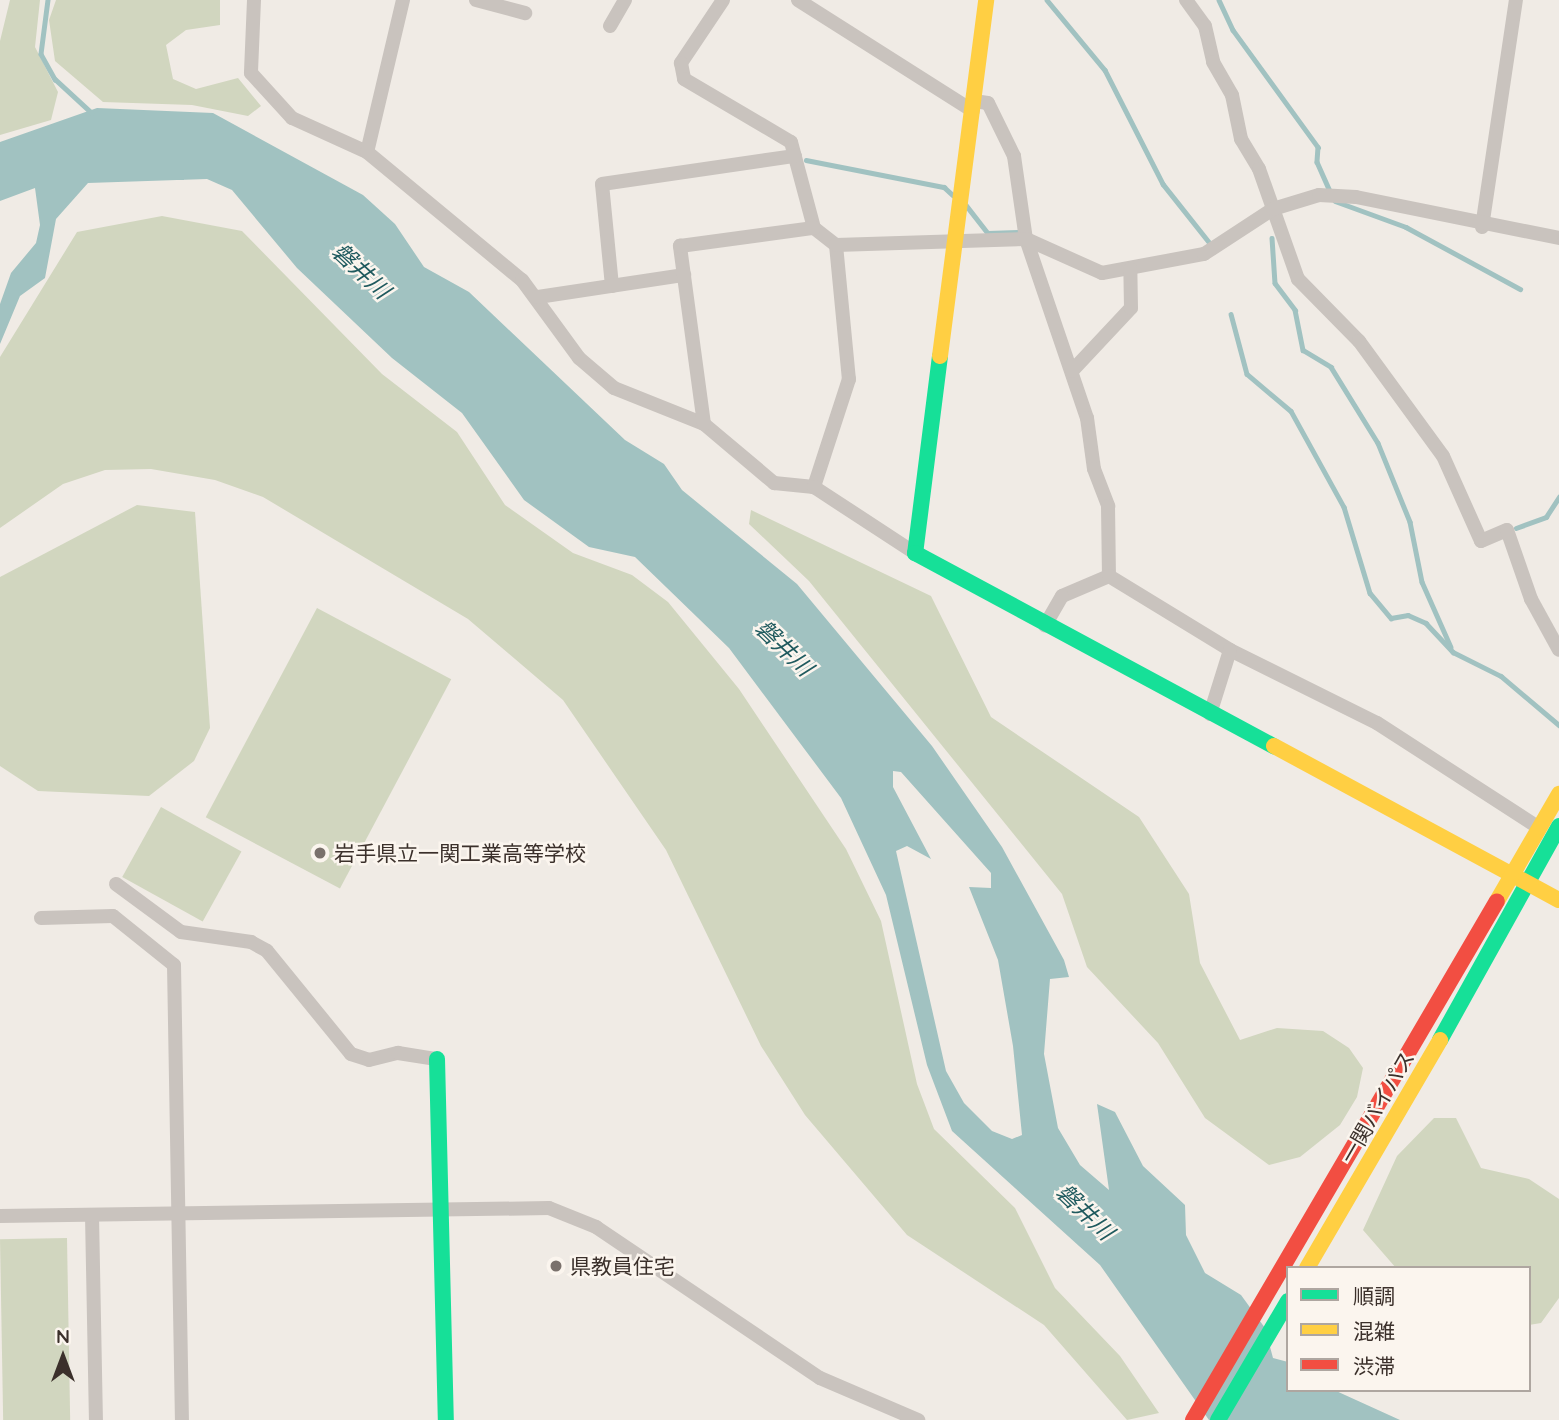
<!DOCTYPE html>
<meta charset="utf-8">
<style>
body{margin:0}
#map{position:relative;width:1559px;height:1420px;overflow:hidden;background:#f0ebe5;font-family:Quicksand,"Noto Sans JP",sans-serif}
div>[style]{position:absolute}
.green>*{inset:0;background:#d1d6bf;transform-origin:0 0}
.water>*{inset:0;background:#a1c2c1}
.stream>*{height:4.5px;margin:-2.25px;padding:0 2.25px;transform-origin:2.25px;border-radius:2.25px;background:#a1c2c1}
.street>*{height:14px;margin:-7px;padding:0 7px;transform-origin:7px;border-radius:7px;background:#c9c3be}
.fast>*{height:16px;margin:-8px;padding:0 8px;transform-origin:8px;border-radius:8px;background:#16e098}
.slow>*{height:16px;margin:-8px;padding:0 8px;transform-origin:8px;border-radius:8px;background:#ffcf43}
.jam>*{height:16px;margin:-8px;padding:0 8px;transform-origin:8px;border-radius:8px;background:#f24e42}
.dots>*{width:19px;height:19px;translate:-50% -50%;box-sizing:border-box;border:4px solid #fbf5ee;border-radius:50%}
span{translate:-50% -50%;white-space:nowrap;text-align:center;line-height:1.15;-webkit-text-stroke:5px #fbf5ee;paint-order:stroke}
.poi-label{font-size:21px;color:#3b302b}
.left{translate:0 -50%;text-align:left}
.street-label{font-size:21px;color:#3b302b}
.water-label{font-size:23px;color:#1f5a5e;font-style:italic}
.legend{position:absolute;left:1286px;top:1266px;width:245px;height:126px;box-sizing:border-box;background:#fbf5ee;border:2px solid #aea6a0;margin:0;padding:9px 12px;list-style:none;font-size:21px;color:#3b302b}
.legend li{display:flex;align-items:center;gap:14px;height:35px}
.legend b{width:35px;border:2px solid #aea6a0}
.north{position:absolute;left:28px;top:1322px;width:70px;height:70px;-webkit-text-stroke:5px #fbf5ee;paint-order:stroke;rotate:0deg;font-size:19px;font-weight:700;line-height:28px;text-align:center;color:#3b302b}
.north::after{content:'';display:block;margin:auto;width:24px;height:32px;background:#3b302b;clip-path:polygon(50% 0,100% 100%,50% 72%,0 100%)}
</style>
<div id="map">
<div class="green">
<div style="clip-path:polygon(10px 0,40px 0,35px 47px,58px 92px,51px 120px,0 135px,0 41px)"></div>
<div style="clip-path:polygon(56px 0,220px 0,220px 25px,186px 30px,166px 45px,173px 79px,196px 89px,238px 78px,261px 106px,248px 116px,192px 105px,103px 102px,55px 61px,49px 20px)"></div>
<div style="clip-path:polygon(162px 216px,242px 231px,382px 374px,457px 432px,505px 505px,573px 553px,632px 575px,668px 602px,739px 689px,846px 849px,881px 921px,917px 1084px,934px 1129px,1015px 1208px,1055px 1288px,1120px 1356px,1159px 1413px,1127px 1420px,1044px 1325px,907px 1235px,805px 1115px,761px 1046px,666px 850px,563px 700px,468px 619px,263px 497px,215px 480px,151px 469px,105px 470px,63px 484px,0 528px,0 357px,77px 232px)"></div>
<div style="clip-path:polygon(137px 505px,195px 512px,210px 728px,194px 761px,149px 796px,38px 791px,0 766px,0 577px)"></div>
<div style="clip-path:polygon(751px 510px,931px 596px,991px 717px,1139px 817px,1189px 894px,1200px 963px,1240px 1040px,1277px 1028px,1323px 1031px,1349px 1048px,1363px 1068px,1357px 1097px,1340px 1125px,1300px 1157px,1269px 1165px,1205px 1118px,1158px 1043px,1087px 967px,1062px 894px,809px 581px,749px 524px)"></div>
<div style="left:317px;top:608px;width:152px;height:237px;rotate:28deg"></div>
<div style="left:161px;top:807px;width:92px;height:80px;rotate:29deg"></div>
<div style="clip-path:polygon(1434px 1118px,1456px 1118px,1481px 1168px,1529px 1179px,1559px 1199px,1559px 1298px,1541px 1323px,1529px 1325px,1529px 1268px,1396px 1268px,1363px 1230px,1397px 1156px)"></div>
<div style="left:67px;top:1238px;width:182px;height:67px;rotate:89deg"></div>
</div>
<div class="water">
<div style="clip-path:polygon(evenodd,97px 108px,213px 113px,363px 195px,395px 224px,424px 267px,469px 292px,625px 440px,664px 464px,682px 490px,797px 584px,932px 746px,1002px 847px,1064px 960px,1069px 977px,1050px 979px,1044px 1054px,1058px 1128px,1080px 1165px,1109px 1190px,1097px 1104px,1115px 1112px,1143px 1166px,1185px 1205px,1186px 1235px,1205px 1273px,1241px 1295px,1265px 1328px,1273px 1358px,1288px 1362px,1288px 1390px,1334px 1390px,1400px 1420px,1209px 1420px,1100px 1265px,952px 1131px,927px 1065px,886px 895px,841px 798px,729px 648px,635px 557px,589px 547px,524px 500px,462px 413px,392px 358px,297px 268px,232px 190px,207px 179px,88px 183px,56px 219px,45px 278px,20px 296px,0 344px,0 304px,11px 273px,36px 243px,40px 225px,35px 188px,0 201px,0 142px,97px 108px,893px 771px,901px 772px,991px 873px,991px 888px,969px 887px,998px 960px,1013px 1046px,1022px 1135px,1012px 1139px,992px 1131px,964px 1103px,946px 1071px,896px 851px,907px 846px,931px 859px,893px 787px,893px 771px)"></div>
</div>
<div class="stream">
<div style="left:48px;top:0;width:54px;rotate:97.4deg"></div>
<div style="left:41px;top:54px;width:29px;rotate:61deg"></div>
<div style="left:55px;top:79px;width:50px;rotate:42.6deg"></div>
<div style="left:1047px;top:0;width:91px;rotate:50.4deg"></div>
<div style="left:1105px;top:70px;width:128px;rotate:63deg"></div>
<div style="left:1163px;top:184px;width:74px;rotate:51.6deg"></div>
<div style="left:1219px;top:0;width:33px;rotate:65deg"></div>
<div style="left:1233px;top:30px;width:145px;rotate:54deg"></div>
<div style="left:1318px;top:147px;width:15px;rotate:94deg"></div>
<div style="left:1317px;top:162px;width:34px;rotate:66deg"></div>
<div style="left:806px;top:160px;width:141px;rotate:11.1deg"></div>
<div style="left:944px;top:187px;width:12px;rotate:42deg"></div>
<div style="left:1335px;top:201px;width:76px;rotate:20.1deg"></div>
<div style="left:1406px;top:227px;width:130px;rotate:28.5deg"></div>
<div style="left:966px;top:205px;width:36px;rotate:52deg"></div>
<div style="left:988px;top:233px;width:30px;rotate:-2deg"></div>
<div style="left:1272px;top:238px;width:45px;rotate:86.2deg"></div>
<div style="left:1275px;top:283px;width:34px;rotate:53deg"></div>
<div style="left:1295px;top:310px;width:41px;rotate:78.7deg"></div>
<div style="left:1303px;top:350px;width:33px;rotate:31deg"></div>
<div style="left:1331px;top:367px;width:89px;rotate:58.3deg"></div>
<div style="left:1378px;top:443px;width:85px;rotate:67.9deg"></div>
<div style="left:1410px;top:522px;width:61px;rotate:78.7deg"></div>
<div style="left:1422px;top:582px;width:71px;rotate:66deg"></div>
<div style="left:1231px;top:314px;width:62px;rotate:75.1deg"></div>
<div style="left:1247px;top:374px;width:57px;rotate:40.1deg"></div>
<div style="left:1291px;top:411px;width:110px;rotate:61.1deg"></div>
<div style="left:1344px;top:507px;width:90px;rotate:73.2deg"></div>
<div style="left:1370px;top:593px;width:33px;rotate:50deg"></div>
<div style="left:1391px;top:618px;width:17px;rotate:-10deg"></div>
<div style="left:1408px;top:615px;width:20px;rotate:24deg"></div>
<div style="left:1426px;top:623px;width:40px;rotate:47deg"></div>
<div style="left:1453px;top:652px;width:54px;rotate:26.6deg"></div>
<div style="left:1501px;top:676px;width:76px;rotate:40.2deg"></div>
<div style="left:1516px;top:528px;width:32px;rotate:-20deg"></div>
<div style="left:1546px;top:517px;width:24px;rotate:-57deg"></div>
</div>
<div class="street">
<div style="left:254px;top:0;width:73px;rotate:92.4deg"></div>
<div style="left:251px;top:73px;width:61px;rotate:47.7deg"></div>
<div style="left:292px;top:118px;width:82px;rotate:24.4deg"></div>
<div style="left:403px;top:0;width:156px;rotate:103.3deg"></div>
<div style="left:367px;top:152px;width:201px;rotate:39.6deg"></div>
<div style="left:522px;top:280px;width:97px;rotate:53.8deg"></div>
<div style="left:579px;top:358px;width:46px;rotate:40.6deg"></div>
<div style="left:614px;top:388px;width:97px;rotate:21.8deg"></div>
<div style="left:704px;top:424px;width:92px;rotate:40.1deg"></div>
<div style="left:774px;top:483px;width:40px;rotate:5.7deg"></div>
<div style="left:476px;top:0;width:51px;rotate:14.9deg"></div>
<div style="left:723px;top:0;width:76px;rotate:123.7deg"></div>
<div style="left:681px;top:63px;width:16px;rotate:79deg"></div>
<div style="left:684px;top:79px;width:124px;rotate:30.5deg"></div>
<div style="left:791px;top:142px;width:89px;rotate:75deg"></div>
<div style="left:814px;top:228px;width:28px;rotate:38deg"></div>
<div style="left:836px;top:245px;width:135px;rotate:84.5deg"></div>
<div style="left:849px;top:379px;width:114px;rotate:108deg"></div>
<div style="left:814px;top:487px;width:121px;rotate:33.2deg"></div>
<div style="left:798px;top:0;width:207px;rotate:32.4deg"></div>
<div style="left:1186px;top:0;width:32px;rotate:54deg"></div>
<div style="left:1205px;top:26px;width:37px;rotate:77deg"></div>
<div style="left:1213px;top:62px;width:38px;rotate:60deg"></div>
<div style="left:1232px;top:95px;width:45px;rotate:78.4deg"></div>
<div style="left:1241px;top:139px;width:35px;rotate:59deg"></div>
<div style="left:1259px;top:169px;width:117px;rotate:70.5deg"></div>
<div style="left:1298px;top:279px;width:87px;rotate:45.5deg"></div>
<div style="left:1359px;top:341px;width:142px;rotate:53.9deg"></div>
<div style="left:1443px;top:456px;width:93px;rotate:65.9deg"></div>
<div style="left:1481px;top:541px;width:28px;rotate:-23deg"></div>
<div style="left:1507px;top:530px;width:73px;rotate:70.8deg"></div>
<div style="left:1531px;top:599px;width:58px;rotate:61.2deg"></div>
<div style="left:610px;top:26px;width:30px;rotate:-60deg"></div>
<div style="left:974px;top:101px;width:14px;rotate:8deg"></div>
<div style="left:988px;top:103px;width:59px;rotate:63.9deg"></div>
<div style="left:1014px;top:156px;width:84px;rotate:81.8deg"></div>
<div style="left:1026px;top:239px;width:189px;rotate:71.2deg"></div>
<div style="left:1087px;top:418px;width:51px;rotate:82.2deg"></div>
<div style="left:1094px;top:469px;width:40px;rotate:69deg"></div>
<div style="left:1108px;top:506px;width:70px;rotate:89.2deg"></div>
<div style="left:1109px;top:576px;width:51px;rotate:156.9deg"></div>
<div style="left:1062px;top:596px;width:34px;rotate:120deg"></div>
<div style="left:1482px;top:227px;width:230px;rotate:-81.5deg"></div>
<div style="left:836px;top:245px;width:190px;rotate:-1.8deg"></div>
<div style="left:1026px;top:239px;width:83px;rotate:24.1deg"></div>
<div style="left:1102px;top:273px;width:104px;rotate:-10.6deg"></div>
<div style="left:1204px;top:254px;width:82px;rotate:-33.1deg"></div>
<div style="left:1273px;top:209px;width:48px;rotate:-16.9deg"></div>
<div style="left:1319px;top:195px;width:37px;rotate:3deg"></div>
<div style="left:1356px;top:197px;width:207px;rotate:11.4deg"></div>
<div style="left:612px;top:286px;width:102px;rotate:-95.6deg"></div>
<div style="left:602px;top:184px;width:195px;rotate:-8.3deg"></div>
<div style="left:538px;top:297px;width:148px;rotate:-8.6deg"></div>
<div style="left:1072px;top:371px;width:86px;rotate:-46.9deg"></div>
<div style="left:1131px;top:308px;width:39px;rotate:-91deg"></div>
<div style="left:704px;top:424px;width:180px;rotate:-97.7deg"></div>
<div style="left:680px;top:246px;width:135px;rotate:-7.7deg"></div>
<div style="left:1109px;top:576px;width:142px;rotate:31.4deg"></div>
<div style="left:1230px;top:650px;width:164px;rotate:26.4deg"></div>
<div style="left:1377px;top:723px;width:193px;rotate:32.9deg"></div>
<div style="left:1210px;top:714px;width:67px;rotate:-72.6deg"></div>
<div style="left:116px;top:884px;width:81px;rotate:36.4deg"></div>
<div style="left:181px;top:932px;width:71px;rotate:8.1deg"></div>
<div style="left:251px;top:942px;width:18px;rotate:29deg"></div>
<div style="left:267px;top:951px;width:133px;rotate:50.8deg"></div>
<div style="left:351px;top:1054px;width:19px;rotate:18deg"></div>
<div style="left:369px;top:1060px;width:30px;rotate:-14deg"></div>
<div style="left:398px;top:1053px;width:39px;rotate:9deg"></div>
<div style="left:41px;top:918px;width:72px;rotate:-1.6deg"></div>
<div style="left:113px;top:916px;width:78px;rotate:38.8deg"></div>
<div style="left:174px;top:965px;width:455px;rotate:89deg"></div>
<div style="left:92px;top:1215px;width:205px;rotate:88.9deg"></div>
<div style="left:0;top:1216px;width:549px;rotate:-0.83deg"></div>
<div style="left:549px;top:1208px;width:51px;rotate:22deg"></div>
<div style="left:596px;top:1227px;width:270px;rotate:34deg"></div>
<div style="left:820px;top:1378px;width:107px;rotate:23.2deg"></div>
</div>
<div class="fast">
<div style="left:940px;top:356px;width:199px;rotate:97.2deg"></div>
<div style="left:915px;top:553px;width:408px;rotate:28.3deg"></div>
<div style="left:1440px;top:1040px;width:245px;rotate:-60.9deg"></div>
<div style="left:437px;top:1059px;width:361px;rotate:88.6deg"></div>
<div style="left:1218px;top:1420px;width:138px;rotate:-59.5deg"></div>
</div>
<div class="slow">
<div style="left:940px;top:356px;width:359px;rotate:-82.6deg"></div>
<div style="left:1274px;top:746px;width:324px;rotate:28.4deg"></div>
<div style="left:1497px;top:901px;width:124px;rotate:-59.9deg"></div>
<div style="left:1307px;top:1268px;width:264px;rotate:-59.7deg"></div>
</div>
<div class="jam">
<div style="left:1193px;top:1420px;width:601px;rotate:-59.64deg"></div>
</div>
<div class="dots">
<div style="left:320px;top:853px;background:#7a716c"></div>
<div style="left:556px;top:1266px;background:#7a716c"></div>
</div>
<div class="poi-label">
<span class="left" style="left:334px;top:853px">岩手県立一関工業高等学校</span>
<span class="left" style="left:570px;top:1266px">県教員住宅</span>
</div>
<div class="street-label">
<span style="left:1377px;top:1107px;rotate:-60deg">一関バイパス</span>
</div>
<div class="water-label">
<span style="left:361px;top:271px;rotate:43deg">磐井川</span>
<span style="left:784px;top:648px;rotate:44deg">磐井川</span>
<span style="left:1085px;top:1212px;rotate:44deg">磐井川</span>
</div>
<ul class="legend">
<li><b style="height:9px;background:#16e098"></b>順調</li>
<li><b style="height:9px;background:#ffcf43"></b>混雑</li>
<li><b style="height:9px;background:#f24e42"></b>渋滞</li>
</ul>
<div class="north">N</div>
</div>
